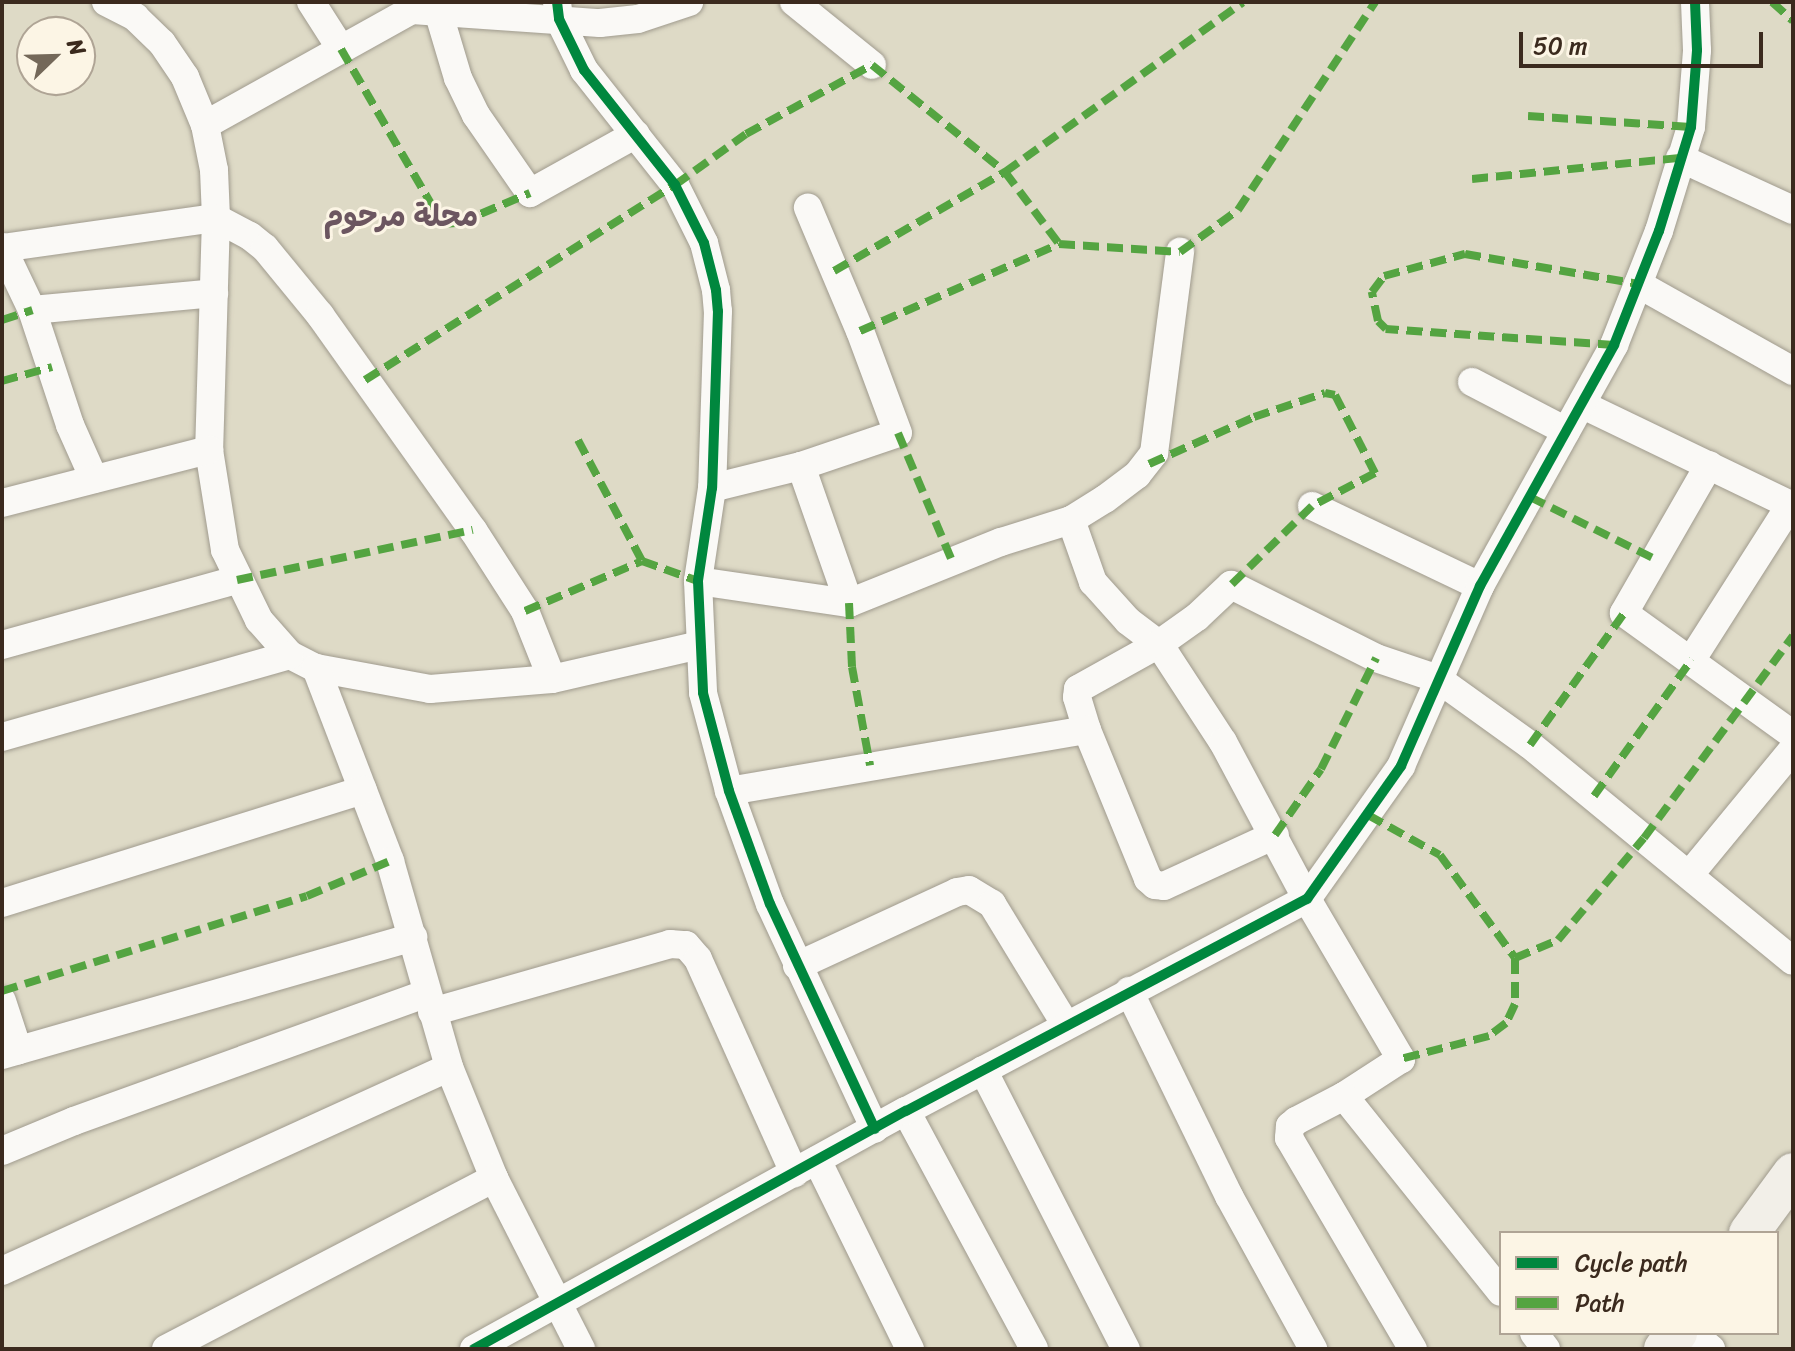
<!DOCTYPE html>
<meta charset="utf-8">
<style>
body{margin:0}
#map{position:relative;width:1795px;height:1351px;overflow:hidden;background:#dedac6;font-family:Sriracha,"Playpen Sans Arabic",sans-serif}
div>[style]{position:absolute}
.roads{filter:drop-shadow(0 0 2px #a09b8e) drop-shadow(0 0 2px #a09b8e)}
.minor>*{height:28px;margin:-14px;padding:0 14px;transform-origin:14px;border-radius:14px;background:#faf9f6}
.secondary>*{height:40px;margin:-20px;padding:0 20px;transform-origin:20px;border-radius:20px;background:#f2efe8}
.quiet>*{height:8px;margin-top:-4px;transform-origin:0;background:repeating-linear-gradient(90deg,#54a441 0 16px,transparent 0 24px)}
.cycleway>*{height:10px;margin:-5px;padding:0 5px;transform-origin:5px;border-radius:5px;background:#00873e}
span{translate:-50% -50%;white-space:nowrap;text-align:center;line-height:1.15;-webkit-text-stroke:6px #fcf5e5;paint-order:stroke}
.district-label{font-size:30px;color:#6c5660;font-weight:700}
.frame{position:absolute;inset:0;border:4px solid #3b2a1e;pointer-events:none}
.legend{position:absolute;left:1499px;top:1231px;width:280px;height:104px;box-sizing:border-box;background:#fcf5e5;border:2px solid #afa495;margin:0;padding:10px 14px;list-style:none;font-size:24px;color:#3b2a1e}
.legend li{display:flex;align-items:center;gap:16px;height:40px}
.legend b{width:40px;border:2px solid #afa495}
.north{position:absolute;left:16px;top:16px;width:80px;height:80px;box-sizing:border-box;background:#fcf5e5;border:2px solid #afa495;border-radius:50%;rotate:67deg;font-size:22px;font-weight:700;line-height:32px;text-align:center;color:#3b2a1e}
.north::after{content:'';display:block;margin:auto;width:28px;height:36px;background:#746859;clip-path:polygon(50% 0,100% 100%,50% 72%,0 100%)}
.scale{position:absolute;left:1519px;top:32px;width:244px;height:36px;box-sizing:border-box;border:4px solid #3b2a1e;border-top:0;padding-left:10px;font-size:24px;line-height:28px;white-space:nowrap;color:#3b2a1e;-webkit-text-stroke:6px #fcf5e5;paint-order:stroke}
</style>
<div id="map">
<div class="roads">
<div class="minor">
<div style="left:106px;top:2px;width:33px;rotate:27deg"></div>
<div style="left:135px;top:17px;width:37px;rotate:44deg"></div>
<div style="left:162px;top:43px;width:41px;rotate:55.9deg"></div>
<div style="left:185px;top:77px;width:52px;rotate:67.4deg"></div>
<div style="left:205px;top:125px;width:46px;rotate:78.7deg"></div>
<div style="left:214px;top:170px;width:48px;rotate:87.6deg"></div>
<div style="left:216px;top:218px;width:232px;rotate:91.7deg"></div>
<div style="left:209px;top:450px;width:101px;rotate:80.9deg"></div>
<div style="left:225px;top:550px;width:78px;rotate:64.1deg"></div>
<div style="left:259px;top:620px;width:47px;rotate:48.5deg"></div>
<div style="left:290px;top:655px;width:29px;rotate:27deg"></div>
<div style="left:316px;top:668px;width:116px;rotate:10.4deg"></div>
<div style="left:430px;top:689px;width:122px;rotate:-4.7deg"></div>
<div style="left:552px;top:679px;width:151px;rotate:-13deg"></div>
<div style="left:311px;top:2px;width:56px;rotate:57.4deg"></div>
<div style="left:557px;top:2px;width:17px;rotate:83deg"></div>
<div style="left:559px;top:19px;width:57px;rotate:63.9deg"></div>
<div style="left:584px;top:70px;width:147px;rotate:51.6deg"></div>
<div style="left:675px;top:185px;width:65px;rotate:63.4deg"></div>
<div style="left:704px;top:243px;width:49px;rotate:75.7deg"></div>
<div style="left:716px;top:290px;width:21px;rotate:85deg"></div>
<div style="left:718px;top:311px;width:177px;rotate:91.9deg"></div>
<div style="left:712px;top:488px;width:94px;rotate:98.6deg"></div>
<div style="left:698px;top:581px;width:112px;rotate:87.4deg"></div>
<div style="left:703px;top:693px;width:101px;rotate:75.1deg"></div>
<div style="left:729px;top:791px;width:120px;rotate:70.1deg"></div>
<div style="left:770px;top:904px;width:248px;rotate:65deg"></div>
<div style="left:794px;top:2px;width:100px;rotate:38.9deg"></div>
<div style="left:438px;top:11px;width:70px;rotate:73.4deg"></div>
<div style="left:458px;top:78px;width:41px;rotate:64.1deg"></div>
<div style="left:476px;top:115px;width:95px;rotate:55.3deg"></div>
<div style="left:530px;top:193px;width:121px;rotate:-29.1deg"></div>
<div style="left:205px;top:125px;width:237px;rotate:-29.1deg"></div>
<div style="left:412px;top:10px;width:188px;rotate:4deg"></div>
<div style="left:600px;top:23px;width:38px;rotate:-6deg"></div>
<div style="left:638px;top:19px;width:54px;rotate:-18.4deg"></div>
<div style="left:1680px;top:158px;width:124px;rotate:24.7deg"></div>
<div style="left:2px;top:247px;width:70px;rotate:64.5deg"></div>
<div style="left:32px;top:310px;width:121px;rotate:71.7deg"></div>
<div style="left:70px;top:425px;width:59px;rotate:66deg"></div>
<div style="left:2px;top:248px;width:216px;rotate:-8deg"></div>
<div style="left:216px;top:218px;width:38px;rotate:28deg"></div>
<div style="left:250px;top:236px;width:19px;rotate:39deg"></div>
<div style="left:265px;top:248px;width:87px;rotate:50.6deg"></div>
<div style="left:320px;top:315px;width:264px;rotate:54.6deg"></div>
<div style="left:473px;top:530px;width:96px;rotate:57.3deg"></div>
<div style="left:525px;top:611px;width:73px;rotate:68.3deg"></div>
<div style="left:1638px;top:284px;width:178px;rotate:29.3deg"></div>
<div style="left:32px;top:310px;width:183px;rotate:-5.3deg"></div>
<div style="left:1472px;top:382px;width:106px;rotate:27.5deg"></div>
<div style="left:1583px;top:405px;width:233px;rotate:25.7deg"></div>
<div style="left:1709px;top:465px;width:171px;rotate:119.9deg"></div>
<div style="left:1624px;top:613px;width:208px;rotate:35.8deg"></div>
<div style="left:801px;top:466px;width:145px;rotate:70.7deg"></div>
<div style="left:712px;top:488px;width:92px;rotate:-13.9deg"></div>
<div style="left:801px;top:466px;width:102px;rotate:-18.8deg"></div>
<div style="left:898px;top:433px;width:109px;rotate:-110.4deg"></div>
<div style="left:860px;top:331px;width:134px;rotate:-112.9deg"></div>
<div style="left:2px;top:503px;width:214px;rotate:-14.4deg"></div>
<div style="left:1312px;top:506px;width:186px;rotate:25.5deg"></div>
<div style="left:1071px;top:520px;width:66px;rotate:70.5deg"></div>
<div style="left:1093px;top:582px;width:52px;rotate:48.1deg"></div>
<div style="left:1128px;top:621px;width:39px;rotate:37deg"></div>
<div style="left:1159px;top:644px;width:117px;rotate:56.9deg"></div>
<div style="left:1223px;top:742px;width:178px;rotate:61.9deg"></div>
<div style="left:1307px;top:899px;width:186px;rotate:59.6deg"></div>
<div style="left:1401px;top:1059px;width:68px;rotate:147deg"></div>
<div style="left:1344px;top:1096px;width:251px;rotate:51.3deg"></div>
<div style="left:698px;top:581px;width:153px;rotate:8.3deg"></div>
<div style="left:849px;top:603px;width:164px;rotate:-21.9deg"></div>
<div style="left:1001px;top:542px;width:73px;rotate:-17.4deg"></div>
<div style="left:1071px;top:520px;width:40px;rotate:-32deg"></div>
<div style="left:1105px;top:499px;width:40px;rotate:-37deg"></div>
<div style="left:1137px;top:475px;width:28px;rotate:-52deg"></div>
<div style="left:1154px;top:453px;width:203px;rotate:-82.6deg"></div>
<div style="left:2px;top:645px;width:244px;rotate:-15.5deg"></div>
<div style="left:1692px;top:659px;width:183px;rotate:-57.5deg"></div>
<div style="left:316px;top:668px;width:207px;rotate:69deg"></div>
<div style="left:390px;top:861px;width:214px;rotate:74deg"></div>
<div style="left:449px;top:1067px;width:120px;rotate:67.9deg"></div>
<div style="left:494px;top:1178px;width:192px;rotate:63deg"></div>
<div style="left:1087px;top:730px;width:34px;rotate:-107deg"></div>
<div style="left:1077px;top:697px;width:8px;rotate:-83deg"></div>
<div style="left:1078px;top:689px;width:93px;rotate:-29.1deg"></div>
<div style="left:1159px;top:644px;width:47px;rotate:-35.4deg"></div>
<div style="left:1197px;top:617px;width:47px;rotate:-43.3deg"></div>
<div style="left:1231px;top:585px;width:162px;rotate:26.7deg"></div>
<div style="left:1376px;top:658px;width:65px;rotate:18.7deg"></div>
<div style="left:1438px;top:679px;width:113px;rotate:35.7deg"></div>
<div style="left:1530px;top:745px;width:340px;rotate:39.4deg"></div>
<div style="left:2px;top:737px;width:299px;rotate:-15.9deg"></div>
<div style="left:729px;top:791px;width:363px;rotate:-9.7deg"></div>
<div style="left:1087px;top:730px;width:161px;rotate:67.7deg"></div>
<div style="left:1148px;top:879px;width:9px;rotate:41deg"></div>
<div style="left:1155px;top:885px;width:9px;rotate:6deg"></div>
<div style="left:1164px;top:886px;width:122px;rotate:-24.7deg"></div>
<div style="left:1690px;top:874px;width:162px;rotate:-50.5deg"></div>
<div style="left:2px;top:903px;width:378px;rotate:-17.4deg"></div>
<div style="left:797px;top:966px;width:176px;rotate:-24.8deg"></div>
<div style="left:957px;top:892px;width:12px;rotate:-9deg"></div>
<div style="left:969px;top:890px;width:27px;rotate:31deg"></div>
<div style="left:992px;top:904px;width:142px;rotate:58.6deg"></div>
<div style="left:1129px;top:991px;width:228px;rotate:64deg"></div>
<div style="left:1229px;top:1196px;width:175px;rotate:61.2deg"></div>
<div style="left:2px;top:1001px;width:52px;rotate:71.9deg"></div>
<div style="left:432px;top:1012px;width:248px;rotate:-15.9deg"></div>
<div style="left:670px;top:944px;width:16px;rotate:4deg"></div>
<div style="left:686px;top:945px;width:18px;rotate:49deg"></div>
<div style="left:698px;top:959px;width:235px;rotate:65.8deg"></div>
<div style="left:2px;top:1055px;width:428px;rotate:-16deg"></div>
<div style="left:983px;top:1070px;width:314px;rotate:62.9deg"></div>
<div style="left:1344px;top:1096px;width:54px;rotate:152.5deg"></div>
<div style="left:1296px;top:1121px;width:8px;rotate:140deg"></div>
<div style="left:1290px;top:1126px;width:12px;rotate:95deg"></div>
<div style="left:1289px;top:1138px;width:245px;rotate:59.6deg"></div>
<div style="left:906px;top:1111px;width:270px;rotate:61.7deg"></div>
<div style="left:2px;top:1151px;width:78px;rotate:-22.6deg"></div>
<div style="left:74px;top:1121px;width:375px;rotate:-19.9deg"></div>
<div style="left:817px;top:1160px;width:211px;rotate:63.8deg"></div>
<div style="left:2px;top:1271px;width:491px;rotate:-24.5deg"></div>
<div style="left:1534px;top:1333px;width:20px;rotate:53deg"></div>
<div style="left:1692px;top:1333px;width:25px;rotate:40deg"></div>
<div style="left:166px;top:1349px;width:370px;rotate:-27.5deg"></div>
<div style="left:474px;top:1349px;width:493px;rotate:-28.9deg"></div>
<div style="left:906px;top:1111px;width:454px;rotate:-27.9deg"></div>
<div style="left:1307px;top:899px;width:163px;rotate:-54.7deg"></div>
<div style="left:1401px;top:766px;width:197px;rotate:-66.3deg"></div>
<div style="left:1480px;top:586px;width:276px;rotate:-60.9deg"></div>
<div style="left:1614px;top:345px;width:123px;rotate:-68.5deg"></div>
<div style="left:1659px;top:231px;width:109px;rotate:-72.9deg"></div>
<div style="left:1691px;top:127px;width:77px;rotate:-85.5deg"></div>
<div style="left:1697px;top:50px;width:48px;rotate:-92.4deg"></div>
</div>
<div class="secondary">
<div style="left:1749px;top:1233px;width:74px;rotate:-53.7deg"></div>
<div style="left:1664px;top:1349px;width:21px;rotate:-51deg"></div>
</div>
</div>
<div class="quiet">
<div style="left:1772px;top:2px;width:28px;rotate:42deg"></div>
<div style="left:341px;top:49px;width:203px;rotate:59.8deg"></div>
<div style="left:443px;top:224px;width:16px;rotate:-4deg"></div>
<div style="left:459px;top:223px;width:77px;rotate:-22.9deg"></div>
<div style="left:1528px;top:116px;width:163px;rotate:3.9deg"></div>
<div style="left:1472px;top:179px;width:209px;rotate:-5.8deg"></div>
<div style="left:834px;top:271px;width:198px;rotate:-30.1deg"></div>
<div style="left:1005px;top:172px;width:292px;rotate:-35.5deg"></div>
<div style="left:2px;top:320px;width:32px;rotate:-18deg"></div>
<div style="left:860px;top:331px;width:217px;rotate:-23.6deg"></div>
<div style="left:1059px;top:244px;width:121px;rotate:3.8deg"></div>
<div style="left:1180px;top:252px;width:72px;rotate:-35.9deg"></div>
<div style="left:1238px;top:210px;width:249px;rotate:-56.6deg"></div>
<div style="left:1614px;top:345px;width:229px;rotate:-176deg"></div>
<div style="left:1386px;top:329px;width:11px;rotate:-135deg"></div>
<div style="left:1378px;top:321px;width:30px;rotate:-102deg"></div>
<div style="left:1372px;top:292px;width:20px;rotate:-53deg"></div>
<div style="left:1384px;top:276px;width:84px;rotate:-15.2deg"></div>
<div style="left:1465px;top:254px;width:176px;rotate:9.8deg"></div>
<div style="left:365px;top:380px;width:366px;rotate:-32.2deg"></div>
<div style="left:675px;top:185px;width:87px;rotate:-35.7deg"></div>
<div style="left:746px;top:134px;width:144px;rotate:-28.7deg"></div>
<div style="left:872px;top:65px;width:171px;rotate:38.8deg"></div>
<div style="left:1005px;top:172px;width:90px;rotate:53.1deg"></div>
<div style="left:2px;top:381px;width:52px;rotate:-15.6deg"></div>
<div style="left:898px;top:433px;width:141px;rotate:67.1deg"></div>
<div style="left:578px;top:440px;width:137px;rotate:62.1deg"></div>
<div style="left:642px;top:561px;width:59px;rotate:19.7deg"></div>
<div style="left:1149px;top:464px;width:115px;rotate:-24.1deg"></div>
<div style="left:1254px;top:417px;width:75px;rotate:-18.7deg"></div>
<div style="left:1325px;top:393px;width:10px;rotate:11deg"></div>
<div style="left:1335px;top:395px;width:88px;rotate:62.9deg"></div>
<div style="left:1375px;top:473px;width:71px;rotate:152.4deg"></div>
<div style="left:1312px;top:506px;width:113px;rotate:135.7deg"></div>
<div style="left:1530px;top:497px;width:140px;rotate:26.4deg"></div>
<div style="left:237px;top:580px;width:241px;rotate:-12deg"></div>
<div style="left:849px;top:603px;width:64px;rotate:87.3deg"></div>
<div style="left:852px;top:667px;width:100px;rotate:79.6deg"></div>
<div style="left:525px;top:611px;width:127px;rotate:-23.1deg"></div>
<div style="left:1530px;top:745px;width:162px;rotate:-54.5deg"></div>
<div style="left:1594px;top:796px;width:168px;rotate:-54.4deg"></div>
<div style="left:1368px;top:815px;width:82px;rotate:29.1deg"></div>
<div style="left:1440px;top:855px;width:127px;rotate:53.9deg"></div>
<div style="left:1515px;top:958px;width:46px;rotate:90deg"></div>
<div style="left:1515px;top:1004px;width:21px;rotate:115deg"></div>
<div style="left:1506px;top:1023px;width:21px;rotate:143deg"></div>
<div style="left:1489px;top:1036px;width:91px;rotate:165.4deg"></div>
<div style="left:1275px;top:835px;width:80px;rotate:-55.1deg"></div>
<div style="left:1321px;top:769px;width:124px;rotate:-63.6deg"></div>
<div style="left:1515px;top:958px;width:47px;rotate:-22.7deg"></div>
<div style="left:1558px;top:940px;width:133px;rotate:-49.9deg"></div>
<div style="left:1644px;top:838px;width:251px;rotate:-53.6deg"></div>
<div style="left:2px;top:991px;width:319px;rotate:-17.3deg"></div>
<div style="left:307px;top:896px;width:90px;rotate:-22.9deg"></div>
</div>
<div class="cycleway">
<div style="left:557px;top:2px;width:17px;rotate:83deg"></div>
<div style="left:559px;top:19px;width:57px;rotate:63.9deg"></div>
<div style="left:584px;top:70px;width:147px;rotate:51.6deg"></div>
<div style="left:675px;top:185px;width:65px;rotate:63.4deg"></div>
<div style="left:704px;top:243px;width:49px;rotate:75.7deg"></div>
<div style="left:716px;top:290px;width:21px;rotate:85deg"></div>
<div style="left:718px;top:311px;width:177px;rotate:91.9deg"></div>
<div style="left:712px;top:488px;width:94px;rotate:98.6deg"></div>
<div style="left:698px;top:581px;width:112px;rotate:87.4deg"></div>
<div style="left:703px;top:693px;width:101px;rotate:75.1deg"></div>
<div style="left:729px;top:791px;width:120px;rotate:70.1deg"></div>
<div style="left:770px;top:904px;width:248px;rotate:65deg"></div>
<div style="left:474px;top:1349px;width:493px;rotate:-28.9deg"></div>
<div style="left:906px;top:1111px;width:454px;rotate:-27.9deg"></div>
<div style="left:1307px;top:899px;width:163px;rotate:-54.7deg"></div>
<div style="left:1401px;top:766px;width:197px;rotate:-66.3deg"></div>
<div style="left:1480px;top:586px;width:276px;rotate:-60.9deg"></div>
<div style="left:1614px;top:345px;width:123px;rotate:-68.5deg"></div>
<div style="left:1659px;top:231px;width:109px;rotate:-72.9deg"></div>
<div style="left:1691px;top:127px;width:77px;rotate:-85.5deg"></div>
<div style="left:1697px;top:50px;width:48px;rotate:-92.4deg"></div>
</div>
<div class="district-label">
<span style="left:401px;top:216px">محلة مرحوم</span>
</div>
<div class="frame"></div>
<ul class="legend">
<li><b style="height:10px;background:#00873e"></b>Cycle path</li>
<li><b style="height:10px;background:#54a441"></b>Path</li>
</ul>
<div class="north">N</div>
<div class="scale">50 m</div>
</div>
